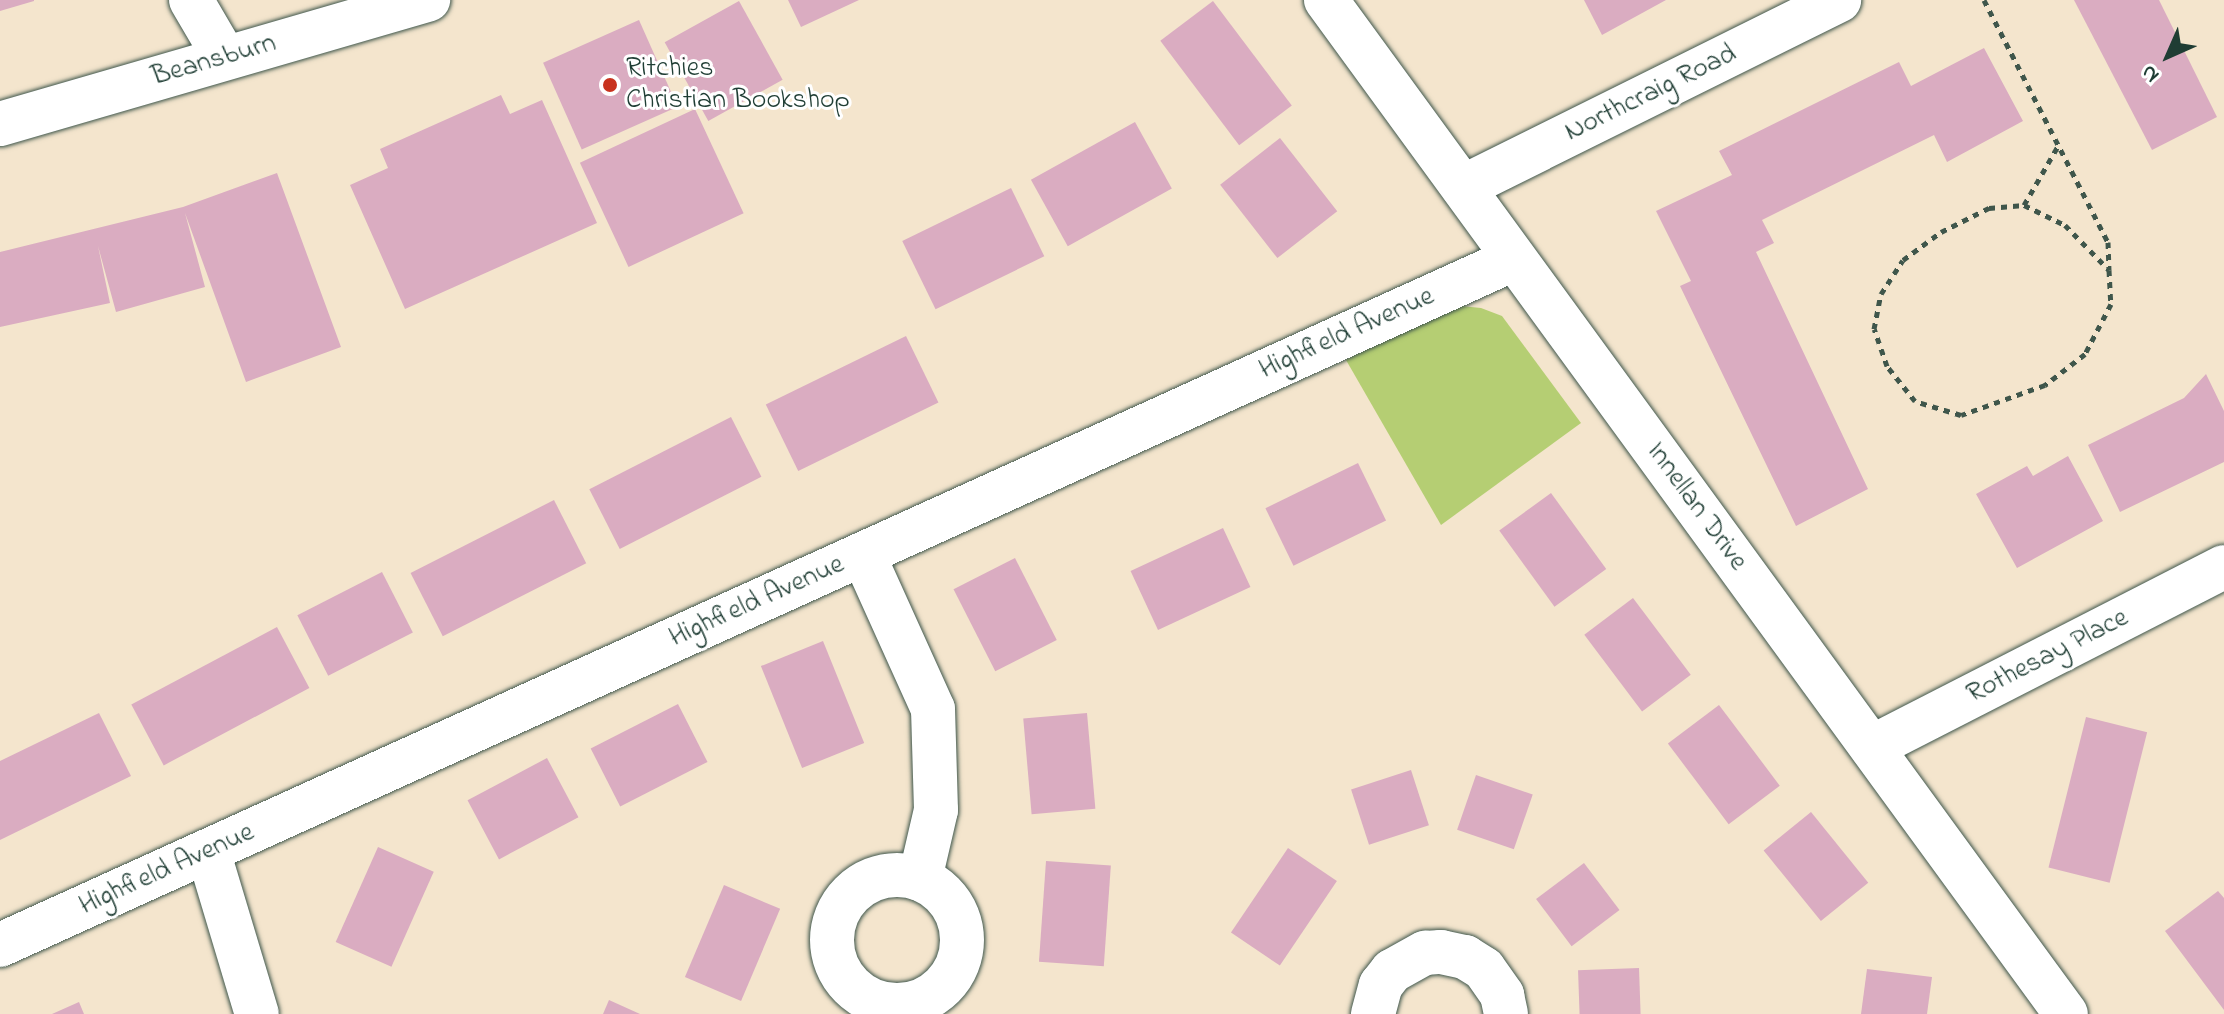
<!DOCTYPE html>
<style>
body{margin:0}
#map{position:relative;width:2224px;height:1014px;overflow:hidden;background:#f4e5cd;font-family:"Indie Flower",sans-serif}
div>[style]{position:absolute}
.green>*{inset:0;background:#b5ce73}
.building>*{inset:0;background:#daacc1;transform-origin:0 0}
.path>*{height:5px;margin-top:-2.5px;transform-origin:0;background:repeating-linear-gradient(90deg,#3f564b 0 6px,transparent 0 12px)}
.roads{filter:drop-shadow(0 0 2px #3f564b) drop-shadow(0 0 2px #3f564b)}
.minor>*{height:44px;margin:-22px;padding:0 22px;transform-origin:22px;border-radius:22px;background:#fff}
.minor>.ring{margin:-22px;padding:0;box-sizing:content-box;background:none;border:44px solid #fff;border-radius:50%}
.major>*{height:44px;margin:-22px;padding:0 22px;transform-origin:22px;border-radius:22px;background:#fff}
.dots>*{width:22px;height:22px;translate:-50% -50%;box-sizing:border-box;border:4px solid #fff;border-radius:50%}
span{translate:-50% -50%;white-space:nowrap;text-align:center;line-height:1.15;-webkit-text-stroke:6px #fff;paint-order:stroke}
.street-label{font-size:28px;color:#1f3d34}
.poi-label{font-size:28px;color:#1f3d34}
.left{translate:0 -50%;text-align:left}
.north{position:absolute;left:2128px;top:16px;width:80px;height:80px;-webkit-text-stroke:6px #fff;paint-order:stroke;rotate:225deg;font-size:22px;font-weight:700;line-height:32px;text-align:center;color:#1f3d34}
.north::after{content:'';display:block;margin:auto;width:28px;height:36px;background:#1f3d34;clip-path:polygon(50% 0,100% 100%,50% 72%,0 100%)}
</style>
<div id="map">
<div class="green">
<div style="clip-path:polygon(1451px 305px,1481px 308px,1502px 316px,1581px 423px,1441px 525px,1346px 360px)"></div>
</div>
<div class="building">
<div style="clip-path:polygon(0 0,34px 0,34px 1px,0 11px)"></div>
<div style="clip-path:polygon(788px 0,859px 0,801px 27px)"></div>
<div style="clip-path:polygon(1584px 0,1666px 0,1602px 35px)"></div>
<div style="clip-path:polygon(2074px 0,2159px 0,2217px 117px,2152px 150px)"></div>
<div style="left:739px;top:1px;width:90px;height:85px;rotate:61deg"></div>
<div style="left:1213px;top:1px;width:131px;height:66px;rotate:53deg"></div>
<div style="left:639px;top:20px;width:95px;height:105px;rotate:66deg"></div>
<div style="clip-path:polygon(1984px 48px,2023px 121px,1947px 162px,1934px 135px,1762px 220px,1774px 243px,1756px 252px,1868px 489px,1796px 526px,1680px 286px,1691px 281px,1656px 211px,1732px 175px,1719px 151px,1899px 62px,1911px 86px)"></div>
<div style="clip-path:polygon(501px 95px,510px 114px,542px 100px,597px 223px,405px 309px,350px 185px,388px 168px,380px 149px)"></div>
<div style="left:695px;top:109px;width:115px;height:127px;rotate:65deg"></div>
<div style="left:1135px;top:122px;width:76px;height:119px;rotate:61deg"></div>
<div style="left:1280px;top:138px;width:93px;height:76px;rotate:52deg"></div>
<div style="clip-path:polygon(277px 173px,341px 347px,246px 382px,185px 213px,205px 287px,116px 312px,98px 246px,110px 303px,0 327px,0 252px,183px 207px)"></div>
<div style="left:1011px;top:188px;width:76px;height:121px;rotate:64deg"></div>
<div style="left:906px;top:336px;width:74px;height:156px;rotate:64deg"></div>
<div style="clip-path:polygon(2206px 374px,2224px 411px,2224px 462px,2120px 512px,2088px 445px,2184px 398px)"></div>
<div style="left:731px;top:417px;width:67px;height:159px;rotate:63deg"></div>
<div style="clip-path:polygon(2068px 456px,2103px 521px,2017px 568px,1976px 494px,2027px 466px,2033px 476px)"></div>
<div style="left:1358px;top:463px;width:64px;height:103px;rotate:64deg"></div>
<div style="left:1551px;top:493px;width:94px;height:64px;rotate:54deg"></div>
<div style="left:554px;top:500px;width:71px;height:161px;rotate:63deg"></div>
<div style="left:1223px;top:528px;width:65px;height:102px;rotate:65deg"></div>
<div style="left:1015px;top:558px;width:92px;height:69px;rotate:63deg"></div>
<div style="left:382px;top:572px;width:68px;height:95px;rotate:63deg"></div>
<div style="left:1633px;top:598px;width:96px;height:61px;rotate:53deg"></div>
<div style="left:277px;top:627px;width:69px;height:165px;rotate:62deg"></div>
<div style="left:823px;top:641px;width:110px;height:67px;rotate:68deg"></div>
<div style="left:678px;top:704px;width:65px;height:98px;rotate:63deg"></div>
<div style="left:1719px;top:705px;width:101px;height:64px;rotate:53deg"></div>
<div style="clip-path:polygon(99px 713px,131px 776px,0 840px,0 761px)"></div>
<div style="left:1087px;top:713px;width:96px;height:64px;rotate:85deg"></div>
<div style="left:2086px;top:717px;width:63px;height:155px;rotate:14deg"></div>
<div style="left:547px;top:758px;width:67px;height:90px;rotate:62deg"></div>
<div style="left:1411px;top:770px;width:58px;height:63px;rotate:72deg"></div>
<div style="left:1476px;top:775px;width:60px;height:58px;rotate:19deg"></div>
<div style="left:1811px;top:812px;width:91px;height:61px;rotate:51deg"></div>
<div style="left:378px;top:847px;width:61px;height:104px;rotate:24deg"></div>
<div style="left:1288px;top:848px;width:59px;height:102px;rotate:34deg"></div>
<div style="left:1046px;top:861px;width:65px;height:101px;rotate:4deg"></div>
<div style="left:1584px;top:863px;width:59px;height:60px;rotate:53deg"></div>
<div style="left:724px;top:885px;width:61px;height:100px;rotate:23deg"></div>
<div style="clip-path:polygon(2218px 891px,2224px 898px,2224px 1010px,2165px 931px)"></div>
<div style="left:1639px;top:968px;width:46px;height:61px;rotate:88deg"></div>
<div style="clip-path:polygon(1867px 969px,1932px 977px,1927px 1014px,1861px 1014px)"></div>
<div style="clip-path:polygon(609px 1000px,640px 1014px,603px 1014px)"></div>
<div style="clip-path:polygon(79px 1002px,84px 1014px,52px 1014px)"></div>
</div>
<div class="path">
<div style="left:1984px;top:0;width:272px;rotate:62.9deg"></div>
<div style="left:2108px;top:242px;width:28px;rotate:88deg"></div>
<div style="left:2109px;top:270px;width:34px;rotate:87deg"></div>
<div style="left:2111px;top:304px;width:56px;rotate:117.5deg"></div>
<div style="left:2085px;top:354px;width:51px;rotate:142.2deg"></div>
<div style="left:2045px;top:385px;width:89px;rotate:160.3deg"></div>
<div style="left:1961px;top:415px;width:48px;rotate:-163.1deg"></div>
<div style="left:1915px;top:401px;width:45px;rotate:-128.7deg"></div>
<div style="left:1887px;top:366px;width:39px;rotate:-109deg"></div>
<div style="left:1874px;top:329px;width:36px;rotate:-79deg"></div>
<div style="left:1881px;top:294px;width:40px;rotate:-57.1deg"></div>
<div style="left:1903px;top:260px;width:47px;rotate:-36.4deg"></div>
<div style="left:1941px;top:232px;width:54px;rotate:-26.6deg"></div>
<div style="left:1989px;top:208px;width:35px;rotate:-5deg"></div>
<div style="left:2024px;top:205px;width:46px;rotate:26deg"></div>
<div style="left:2065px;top:225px;width:63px;rotate:45.6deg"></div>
<div style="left:2024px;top:205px;width:68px;rotate:-60deg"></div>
</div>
<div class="roads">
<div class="minor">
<div style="left:191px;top:0;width:67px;rotate:59.6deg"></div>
<div style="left:1326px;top:0;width:1255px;rotate:53.88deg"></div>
<div style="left:1463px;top:187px;width:420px;rotate:-26.4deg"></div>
<div style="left:863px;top:554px;width:170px;rotate:65.7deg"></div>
<div style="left:933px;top:709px;width:101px;rotate:88.3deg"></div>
<div style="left:936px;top:810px;width:71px;rotate:103.1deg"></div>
<div style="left:1872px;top:747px;width:395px;rotate:-27.1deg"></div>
<div style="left:208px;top:851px;width:170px;rotate:73.3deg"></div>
<div class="ring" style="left:832px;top:875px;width:86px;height:86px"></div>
<div style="left:0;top:945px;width:1662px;rotate:-24.38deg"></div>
<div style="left:1373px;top:1014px;width:30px;rotate:-75deg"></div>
<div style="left:1381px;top:985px;width:18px;rotate:-52deg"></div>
<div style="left:1392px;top:971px;width:38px;rotate:-29deg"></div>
<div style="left:1425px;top:953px;width:16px;rotate:-4deg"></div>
<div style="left:1441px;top:952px;width:25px;rotate:12deg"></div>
<div style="left:1465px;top:957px;width:22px;rotate:32deg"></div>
<div style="left:1484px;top:969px;width:32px;rotate:55deg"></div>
<div style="left:1502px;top:995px;width:19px;rotate:78deg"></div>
</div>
<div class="major">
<div style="left:0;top:124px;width:446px;rotate:-16.2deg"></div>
</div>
</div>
<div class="dots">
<div style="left:610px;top:85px;background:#c8321e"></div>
</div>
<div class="street-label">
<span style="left:214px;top:61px;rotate:-16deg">Beansburn</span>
<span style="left:1651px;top:94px;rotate:-26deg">Northcraig Road</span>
<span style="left:1347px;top:334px;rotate:-24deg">Highfield Avenue</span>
<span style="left:1696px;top:507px;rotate:54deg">Innellan Drive</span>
<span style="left:757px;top:602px;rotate:-24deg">Highfield Avenue</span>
<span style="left:2048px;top:657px;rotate:-27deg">Rothesay Place</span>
<span style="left:167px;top:870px;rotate:-24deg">Highfield Avenue</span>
</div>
<div class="poi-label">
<span class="left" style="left:626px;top:85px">Ritchies<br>Christian Bookshop</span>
</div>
<div class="north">N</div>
</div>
